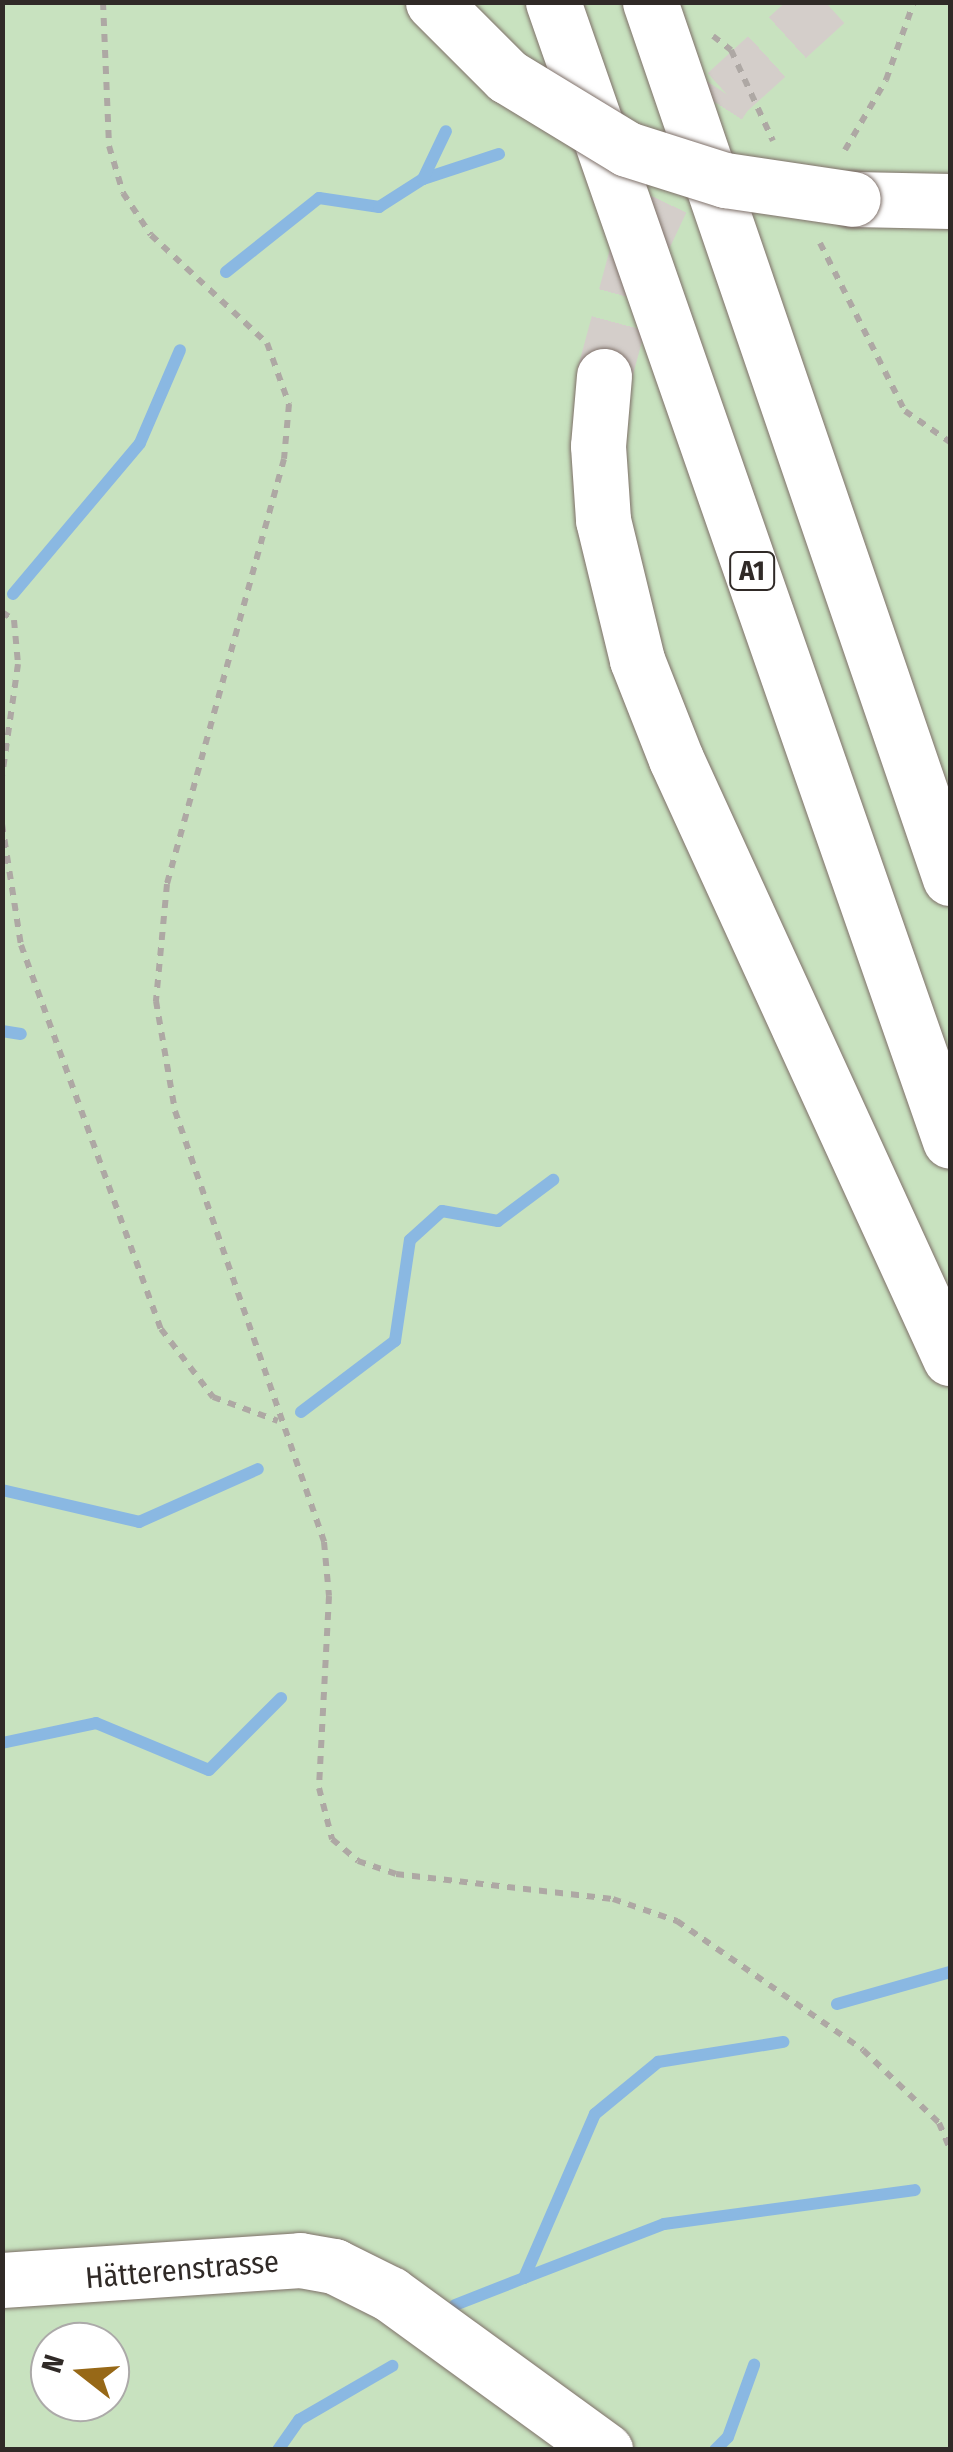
<!DOCTYPE html>
<meta charset="utf-8">
<style>
body{margin:0}
#map{position:relative;width:953px;height:2452px;overflow:hidden;background:#fdf7f3;font-family:"Fira Sans Condensed",sans-serif}
div>[style]{position:absolute}
.green>*{inset:0;background:#c8e2bf}
.stream>*{height:12px;margin:-6px;padding:0 6px;transform-origin:6px;border-radius:6px;background:#8ab8e2}
.highway-tunnel>*{height:55px;margin-top:-27.5px;transform-origin:0;background:repeating-linear-gradient(90deg,#d4ceca 0 55px,transparent 0 83px)}
.path>*{height:6px;margin-top:-3px;transform-origin:0;background:repeating-linear-gradient(90deg,#aea8a4 0 8px,transparent 0 16px)}
.roads{filter:drop-shadow(0 0 2px #7e7069) drop-shadow(0 0 2px #7e7069)}
.minor>*{height:55px;margin:-27.5px;padding:0 27.5px;transform-origin:27.5px;border-radius:27.5px;background:#fff}
.highway>*{height:55px;margin:-27.5px;padding:0 27.5px;transform-origin:27.5px;border-radius:27.5px;background:#fff}
.bridges{filter:drop-shadow(0 0 2px #7e7069) drop-shadow(0 0 2px #7e7069)}
.highway-bridge>*{height:55px;margin:-27.5px;padding:0 27.5px;transform-origin:27.5px;border-radius:27.5px;background:#fff}
span{translate:-50% -50%;white-space:nowrap;text-align:center;line-height:1.15;-webkit-text-stroke:10px #fff;paint-order:stroke}
.shield-label span{padding:2px 8px;background:#fff;border:2px solid;border-radius:8px;-webkit-text-stroke-width:0}
.shield-label{font-size:28px;color:#302a27;font-weight:700}
.street-label{font-size:30px;color:#302a27}
.frame{position:absolute;inset:0;border:5px solid #302a27;pointer-events:none}
.north{position:absolute;left:30px;top:2322px;width:100px;height:100px;box-sizing:border-box;background:#fff;border:2px solid #acaaa9;border-radius:50%;rotate:287deg;font-size:28px;font-weight:700;line-height:40px;text-align:center;color:#302a27}
.north::after{content:'';display:block;margin:auto;width:35px;height:45px;background:#976817;clip-path:polygon(50% 0,100% 100%,50% 72%,0 100%)}
</style>
<div id="map">
<div class="green">
<div style="clip-path:polygon(evenodd,3px 3px,950px 3px,950px 2449px,3px 2450px,3px 3px,50px 2342px,110px 2342px,110px 2402px,50px 2402px,50px 2342px)"></div>
</div>
<div class="stream">
<div style="left:423px;top:179px;width:80px;rotate:-18.2deg"></div>
<div style="left:226px;top:272px;width:119px;rotate:-38.5deg"></div>
<div style="left:319px;top:198px;width:61px;rotate:8.5deg"></div>
<div style="left:379px;top:207px;width:52px;rotate:-32.5deg"></div>
<div style="left:423px;top:179px;width:53px;rotate:-64.4deg"></div>
<div style="left:13px;top:594px;width:197px;rotate:-49.9deg"></div>
<div style="left:140px;top:443px;width:101px;rotate:-66.7deg"></div>
<div style="left:2px;top:1031px;width:19px;rotate:9deg"></div>
<div style="left:301px;top:1412px;width:118px;rotate:-37.1deg"></div>
<div style="left:395px;top:1341px;width:102px;rotate:-81.6deg"></div>
<div style="left:410px;top:1240px;width:43px;rotate:-42.2deg"></div>
<div style="left:442px;top:1211px;width:57px;rotate:10.1deg"></div>
<div style="left:498px;top:1221px;width:69px;rotate:-36.7deg"></div>
<div style="left:2px;top:1490px;width:141px;rotate:13.1deg"></div>
<div style="left:139px;top:1522px;width:130px;rotate:-24deg"></div>
<div style="left:2px;top:1743px;width:96px;rotate:-12deg"></div>
<div style="left:96px;top:1723px;width:122px;rotate:22.6deg"></div>
<div style="left:209px;top:1770px;width:102px;rotate:-45deg"></div>
<div style="left:837px;top:2004px;width:117px;rotate:-15.8deg"></div>
<div style="left:524px;top:2278px;width:150px;rotate:-21.1deg"></div>
<div style="left:664px;top:2224px;width:253px;rotate:-7.7deg"></div>
<div style="left:455px;top:2305px;width:74px;rotate:-21.4deg"></div>
<div style="left:524px;top:2278px;width:179px;rotate:-66.6deg"></div>
<div style="left:595px;top:2114px;width:82px;rotate:-39.5deg"></div>
<div style="left:658px;top:2062px;width:127px;rotate:-9.1deg"></div>
<div style="left:278px;top:2450px;width:37px;rotate:-55deg"></div>
<div style="left:299px;top:2420px;width:108px;rotate:-30.1deg"></div>
<div style="left:715px;top:2450px;width:18px;rotate:-45deg"></div>
<div style="left:728px;top:2437px;width:77px;rotate:-70.1deg"></div>
</div>
<div class="highway-tunnel">
<div style="left:604px;top:376px;width:131px;rotate:-74.9deg"></div>
<div style="left:638px;top:250px;width:84px;rotate:-64.7deg"></div>
<div style="left:674px;top:174px;width:96px;rotate:-57.3deg"></div>
<div style="left:726px;top:93px;width:135px;rotate:-42.3deg"></div>
</div>
<div class="path">
<div style="left:103px;top:2px;width:144px;rotate:87.6deg"></div>
<div style="left:109px;top:146px;width:49px;rotate:73.4deg"></div>
<div style="left:123px;top:193px;width:50px;rotate:56.3deg"></div>
<div style="left:151px;top:235px;width:158px;rotate:43deg"></div>
<div style="left:267px;top:343px;width:65px;rotate:70.2deg"></div>
<div style="left:289px;top:404px;width:55px;rotate:95.2deg"></div>
<div style="left:284px;top:459px;width:441px;rotate:105.4deg"></div>
<div style="left:167px;top:884px;width:118px;rotate:95.4deg"></div>
<div style="left:156px;top:1001px;width:112px;rotate:80.2deg"></div>
<div style="left:175px;top:1111px;width:456px;rotate:70.9deg"></div>
<div style="left:324px;top:1542px;width:54px;rotate:84.7deg"></div>
<div style="left:329px;top:1596px;width:192px;rotate:93deg"></div>
<div style="left:319px;top:1788px;width:53px;rotate:75.7deg"></div>
<div style="left:332px;top:1839px;width:34px;rotate:40deg"></div>
<div style="left:358px;top:1861px;width:40px;rotate:18.9deg"></div>
<div style="left:396px;top:1874px;width:218px;rotate:6.6deg"></div>
<div style="left:613px;top:1899px;width:68px;rotate:19deg"></div>
<div style="left:677px;top:1921px;width:226px;rotate:34.7deg"></div>
<div style="left:863px;top:2050px;width:105px;rotate:43.8deg"></div>
<div style="left:939px;top:2123px;width:28px;rotate:67deg"></div>
<div style="left:713px;top:36px;width:23px;rotate:38deg"></div>
<div style="left:731px;top:50px;width:100px;rotate:65.2deg"></div>
<div style="left:845px;top:150px;width:81px;rotate:-59.6deg"></div>
<div style="left:886px;top:80px;width:83px;rotate:-70.3deg"></div>
<div style="left:820px;top:243px;width:188px;rotate:63.2deg"></div>
<div style="left:905px;top:411px;width:55px;rotate:34.6deg"></div>
<div style="left:2px;top:612px;width:14px;rotate:34deg"></div>
<div style="left:14px;top:620px;width:44px;rotate:84.8deg"></div>
<div style="left:18px;top:664px;width:113px;rotate:98.1deg"></div>
<div style="left:2px;top:824px;width:122px;rotate:81.1deg"></div>
<div style="left:21px;top:945px;width:409px;rotate:70deg"></div>
<div style="left:161px;top:1329px;width:86px;rotate:52.6deg"></div>
<div style="left:213px;top:1397px;width:69px;rotate:20.3deg"></div>
</div>
<div class="roads">
<div class="minor">
<div style="left:2px;top:2280px;width:299px;rotate:-3.8deg"></div>
<div style="left:300px;top:2260px;width:35px;rotate:10deg"></div>
<div style="left:334px;top:2266px;width:63px;rotate:26.6deg"></div>
<div style="left:390px;top:2294px;width:266px;rotate:36deg"></div>
</div>
<div class="highway">
<div style="left:553px;top:2px;width:1206px;rotate:70.78deg"></div>
<div style="left:650px;top:2px;width:926px;rotate:71.1deg"></div>
<div style="left:853px;top:199px;width:97px;rotate:1.2deg"></div>
<div style="left:604px;top:376px;width:70px;rotate:94.9deg"></div>
<div style="left:598px;top:446px;width:74px;rotate:86.1deg"></div>
<div style="left:603px;top:520px;width:144px;rotate:76.3deg"></div>
<div style="left:637px;top:660px;width:106px;rotate:68.5deg"></div>
<div style="left:676px;top:759px;width:659px;rotate:65.42deg"></div>
</div>
</div>
<div class="bridges">
<div class="highway-bridge">
<div style="left:433px;top:2px;width:105px;rotate:45deg"></div>
<div style="left:507px;top:76px;width:140px;rotate:31.3deg"></div>
<div style="left:627px;top:149px;width:103px;rotate:17.6deg"></div>
<div style="left:725px;top:180px;width:129px;rotate:8.4deg"></div>
</div>
</div>
<div class="shield-label">
<span style="left:752px;top:571px">A1</span>
</div>
<div class="street-label">
<span style="left:182px;top:2270px;rotate:-5deg">Hätterenstrasse</span>
</div>
<div class="frame"></div>
<div class="north">N</div>
</div>
